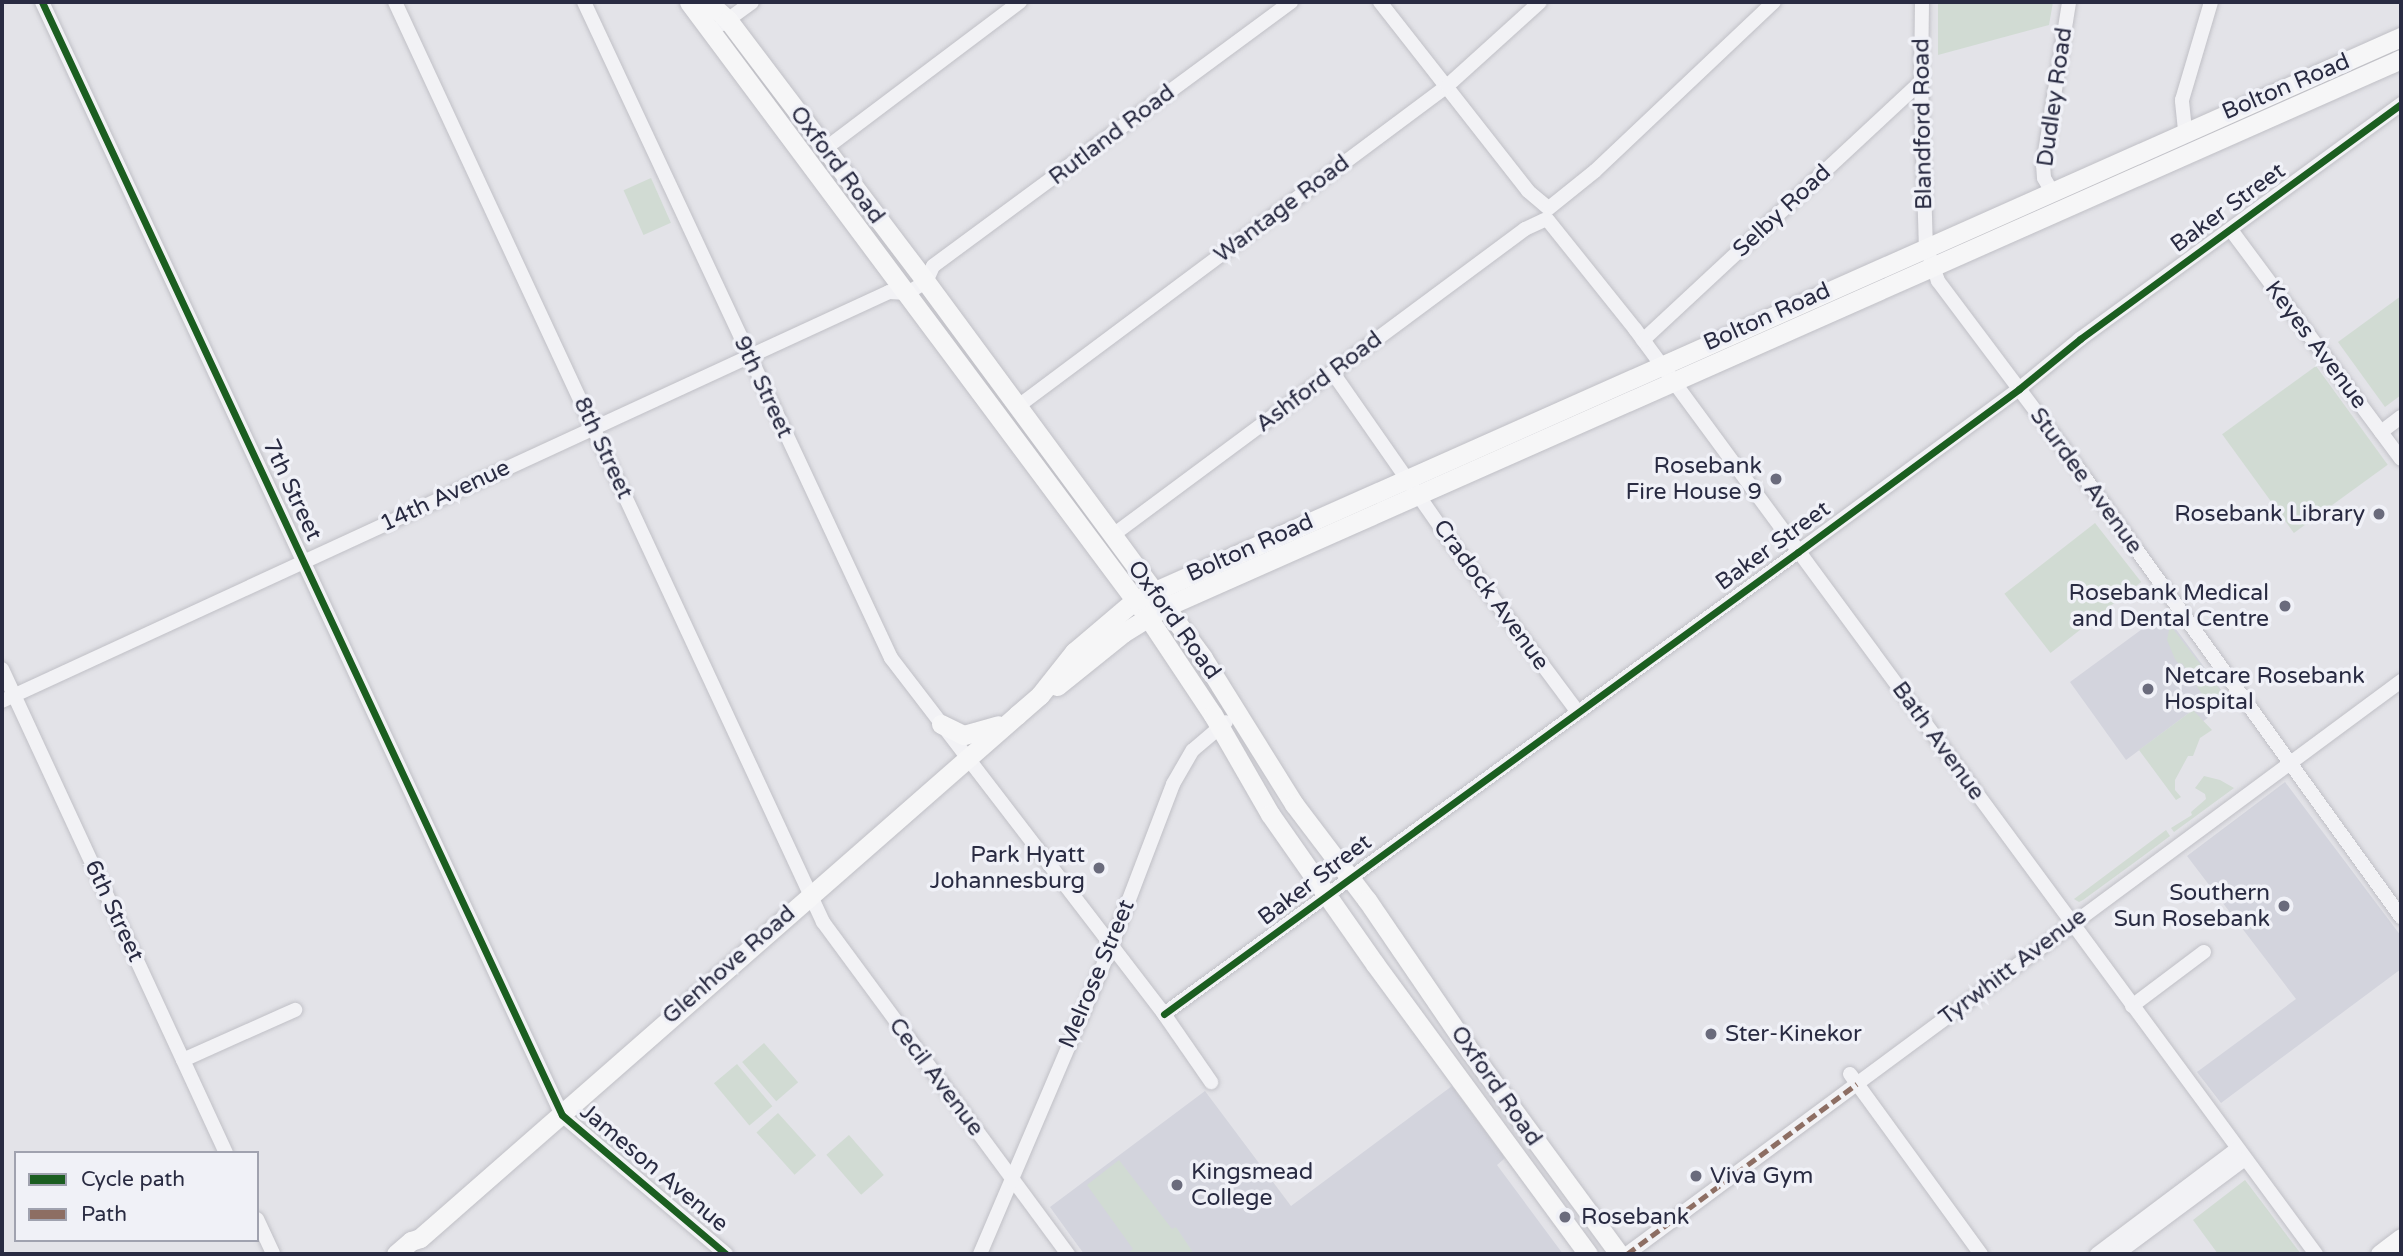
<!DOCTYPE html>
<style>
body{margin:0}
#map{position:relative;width:2403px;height:1256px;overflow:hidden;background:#e3e3e8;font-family:"Varela Round",sans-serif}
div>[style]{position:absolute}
.built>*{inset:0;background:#d3d4dd}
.green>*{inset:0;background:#d1dbd3;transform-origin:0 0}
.roads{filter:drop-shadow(0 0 2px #c0c0c6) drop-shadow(0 0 2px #c0c0c6)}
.minor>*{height:14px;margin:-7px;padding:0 7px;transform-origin:7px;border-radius:7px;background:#f2f2f5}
.major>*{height:19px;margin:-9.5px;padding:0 9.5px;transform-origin:9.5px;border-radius:9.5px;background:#f6f6f7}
.quiet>*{height:5px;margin-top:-2.5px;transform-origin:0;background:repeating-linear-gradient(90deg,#8d6e63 0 10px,transparent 0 15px)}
.cycleway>*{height:7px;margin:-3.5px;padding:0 3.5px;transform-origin:3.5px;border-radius:3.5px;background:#1b5e20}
.dots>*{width:19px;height:19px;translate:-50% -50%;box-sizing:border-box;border:4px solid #f0f1f7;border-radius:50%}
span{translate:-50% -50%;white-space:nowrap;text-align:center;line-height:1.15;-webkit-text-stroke:7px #f0f1f7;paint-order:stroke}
.street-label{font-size:23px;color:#292b42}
.poi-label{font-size:23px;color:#292b42}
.right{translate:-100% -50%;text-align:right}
.left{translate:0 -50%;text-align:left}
.frame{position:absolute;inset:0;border:4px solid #292b42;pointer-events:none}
.legend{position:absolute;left:14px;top:1151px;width:245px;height:91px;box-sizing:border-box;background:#f0f1f7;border:2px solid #a0a2af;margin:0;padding:9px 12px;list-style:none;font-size:21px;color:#292b42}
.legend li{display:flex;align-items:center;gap:14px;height:35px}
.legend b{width:35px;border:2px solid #a0a2af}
</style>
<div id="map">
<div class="built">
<div style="clip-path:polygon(2164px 613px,2230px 702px,2202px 722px,2193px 710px,2126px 760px,2070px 682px)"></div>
<div style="clip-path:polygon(2285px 782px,2401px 936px,2401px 969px,2221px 1103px,2197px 1072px,2296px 999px,2187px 856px)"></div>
<div style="clip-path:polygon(1452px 1086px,1505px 1158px,1497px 1165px,1563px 1254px,1084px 1254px,1050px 1207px,1205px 1091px,1291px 1206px)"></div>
</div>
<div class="green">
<div style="clip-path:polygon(1938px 2px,2053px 2px,2049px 25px,1938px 55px)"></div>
<div style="left:651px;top:178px;width:49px;height:30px;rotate:66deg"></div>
<div style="clip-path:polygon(2401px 296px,2401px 395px,2385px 407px,2338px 342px)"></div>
<div style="left:2316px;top:366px;width:122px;height:116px;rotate:54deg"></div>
<div style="left:2095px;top:523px;width:75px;height:115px;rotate:52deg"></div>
<div style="clip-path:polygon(2170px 625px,2225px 696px,2220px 701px,2205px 699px,2182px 663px,2179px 664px,2175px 659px,2167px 640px)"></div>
<div style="clip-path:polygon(2193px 710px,2212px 730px,2200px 738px,2193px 756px,2188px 756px,2175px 780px,2175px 790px,2181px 797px,2176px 800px,2139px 750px)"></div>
<div style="clip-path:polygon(2204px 776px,2220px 780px,2234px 788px,2174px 832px,2171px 828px,2192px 815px,2191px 812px,2206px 799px,2205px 794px,2195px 788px)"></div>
<div style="clip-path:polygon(2166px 830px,2170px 836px,2135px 862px,2083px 900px,2079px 902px,2074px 899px)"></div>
<div style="left:764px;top:1043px;width:52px;height:29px;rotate:49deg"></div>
<div style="left:737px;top:1064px;width:55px;height:30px;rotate:50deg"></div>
<div style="left:778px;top:1113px;width:57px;height:29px;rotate:48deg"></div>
<div style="left:849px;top:1135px;width:53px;height:30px;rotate:49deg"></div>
<div style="clip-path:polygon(1119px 1160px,1172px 1229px,1176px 1227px,1194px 1254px,1127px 1254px,1133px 1249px,1087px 1185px)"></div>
<div style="clip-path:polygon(2245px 1180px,2301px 1254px,2218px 1254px,2193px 1220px)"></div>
</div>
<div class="roads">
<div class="minor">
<div style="left:42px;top:2px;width:1228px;rotate:64.96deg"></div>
<div style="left:562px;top:1115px;width:215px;rotate:40.3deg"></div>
<div style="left:395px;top:2px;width:1015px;rotate:65.05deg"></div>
<div style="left:823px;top:922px;width:413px;rotate:53.6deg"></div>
<div style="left:584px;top:2px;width:724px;rotate:64.92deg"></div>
<div style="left:891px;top:658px;width:449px;rotate:52.5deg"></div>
<div style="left:1164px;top:1014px;width:83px;rotate:55.3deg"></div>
<div style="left:1380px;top:2px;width:240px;rotate:51.9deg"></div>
<div style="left:1528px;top:191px;width:25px;rotate:40deg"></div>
<div style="left:1922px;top:2px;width:80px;rotate:90.7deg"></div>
<div style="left:1921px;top:82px;width:164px;rotate:88.3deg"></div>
<div style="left:1926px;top:246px;width:37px;rotate:71deg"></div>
<div style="left:1938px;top:281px;width:215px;rotate:53.1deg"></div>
<div style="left:2067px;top:453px;width:572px;rotate:54.25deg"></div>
<div style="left:722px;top:24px;width:37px;rotate:-36deg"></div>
<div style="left:2185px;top:130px;width:30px;rotate:-96deg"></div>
<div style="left:2182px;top:100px;width:102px;rotate:-73.5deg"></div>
<div style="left:834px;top:142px;width:233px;rotate:-37deg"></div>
<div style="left:2051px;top:190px;width:14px;rotate:-120deg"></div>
<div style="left:2044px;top:178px;width:13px;rotate:-94deg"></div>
<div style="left:2043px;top:165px;width:165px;rotate:-80.9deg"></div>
<div style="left:1549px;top:208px;width:59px;rotate:-38.8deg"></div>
<div style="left:1595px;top:171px;width:246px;rotate:-43.4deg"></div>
<div style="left:1547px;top:219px;width:141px;rotate:51.3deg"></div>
<div style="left:1635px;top:329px;width:1149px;rotate:53.64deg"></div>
<div style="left:2231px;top:230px;width:285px;rotate:53.4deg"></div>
<div style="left:933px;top:266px;width:445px;rotate:-36.4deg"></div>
<div style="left:1643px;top:340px;width:379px;rotate:-42.9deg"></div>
<div style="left:1333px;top:373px;width:206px;rotate:55.1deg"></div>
<div style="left:1451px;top:542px;width:211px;rotate:53.3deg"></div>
<div style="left:1017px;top:407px;width:537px;rotate:-36.74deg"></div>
<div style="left:1447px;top:86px;width:125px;rotate:-42.1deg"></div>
<div style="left:2381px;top:432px;width:25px;rotate:-37deg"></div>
<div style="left:1113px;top:535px;width:513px;rotate:-36.6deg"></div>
<div style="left:1525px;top:229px;width:21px;rotate:-25deg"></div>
<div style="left:2px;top:669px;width:533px;rotate:65.16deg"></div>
<div style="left:2px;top:701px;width:977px;rotate:-24.75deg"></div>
<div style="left:889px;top:292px;width:18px;rotate:3deg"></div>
<div style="left:907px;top:293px;width:22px;rotate:-30deg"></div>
<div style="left:926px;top:282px;width:17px;rotate:-66deg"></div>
<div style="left:2132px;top:1006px;width:90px;rotate:-36.9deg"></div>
<div style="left:1164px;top:1014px;width:784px;rotate:-36.08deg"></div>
<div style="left:1798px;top:552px;width:275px;rotate:-36.4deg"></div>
<div style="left:2019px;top:389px;width:79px;rotate:-39.3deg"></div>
<div style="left:2080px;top:339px;width:398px;rotate:-36.2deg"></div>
<div style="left:183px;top:1060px;width:123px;rotate:-24.1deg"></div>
<div style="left:1850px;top:1074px;width:223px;rotate:54deg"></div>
<div style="left:257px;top:1219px;width:38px;rotate:65deg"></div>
<div style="left:980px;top:1254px;width:337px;rotate:-66.9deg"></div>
<div style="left:1112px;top:944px;width:171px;rotate:-69.1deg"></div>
<div style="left:1173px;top:784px;width:39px;rotate:-60deg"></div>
<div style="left:1193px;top:750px;width:43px;rotate:-40.3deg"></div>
<div style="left:1627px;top:1254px;width:963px;rotate:-36.51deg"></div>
<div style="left:2097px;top:1254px;width:175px;rotate:-36.9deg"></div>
<div style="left:2117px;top:1254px;width:159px;rotate:-36.6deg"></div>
</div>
<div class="major">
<div style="left:689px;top:2px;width:766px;rotate:53.28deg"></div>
<div style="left:1147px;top:616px;width:119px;rotate:56.3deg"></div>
<div style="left:1213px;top:715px;width:114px;rotate:60.1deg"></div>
<div style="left:1270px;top:814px;width:183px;rotate:55deg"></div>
<div style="left:1375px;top:964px;width:360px;rotate:53.7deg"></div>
<div style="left:708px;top:2px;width:27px;rotate:42deg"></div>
<div style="left:728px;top:20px;width:328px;rotate:52.9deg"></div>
<div style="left:926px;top:282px;width:467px;rotate:53.6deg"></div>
<div style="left:1203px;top:658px;width:172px;rotate:58.1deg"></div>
<div style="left:1294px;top:804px;width:121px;rotate:52.8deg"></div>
<div style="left:1367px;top:900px;width:183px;rotate:55.7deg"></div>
<div style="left:1470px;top:1051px;width:252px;rotate:53.7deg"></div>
<div style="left:1057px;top:686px;width:85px;rotate:-38.8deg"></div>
<div style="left:1123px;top:633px;width:49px;rotate:-31.8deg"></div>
<div style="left:1165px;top:607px;width:1352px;rotate:-23.91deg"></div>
<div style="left:941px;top:724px;width:25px;rotate:26deg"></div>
<div style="left:964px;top:735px;width:35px;rotate:-16deg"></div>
<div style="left:396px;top:1254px;width:20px;rotate:-41deg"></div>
<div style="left:411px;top:1241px;width:9px;rotate:-18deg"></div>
<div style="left:420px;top:1238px;width:794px;rotate:-41.22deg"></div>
<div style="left:1017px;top:715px;width:30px;rotate:-41deg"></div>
<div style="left:1040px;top:695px;width:55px;rotate:-51.7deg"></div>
<div style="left:1074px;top:652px;width:80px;rotate:-40.4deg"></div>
<div style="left:1135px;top:600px;width:1386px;rotate:-23.98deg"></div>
<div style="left:2380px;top:1254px;width:26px;rotate:-37deg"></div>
</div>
</div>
<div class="quiet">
<div style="left:1627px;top:1254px;width:286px;rotate:-36.5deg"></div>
</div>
<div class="cycleway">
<div style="left:42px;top:2px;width:1228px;rotate:64.96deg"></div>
<div style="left:562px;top:1115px;width:215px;rotate:40.3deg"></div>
<div style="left:1164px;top:1014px;width:784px;rotate:-36.08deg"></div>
<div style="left:1798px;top:552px;width:275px;rotate:-36.4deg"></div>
<div style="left:2019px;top:389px;width:79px;rotate:-39.3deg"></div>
<div style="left:2080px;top:339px;width:398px;rotate:-36.2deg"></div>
</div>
<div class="dots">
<div style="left:1776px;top:479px;background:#6a6b7c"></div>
<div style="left:2379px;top:514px;background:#6a6b7c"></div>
<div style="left:2285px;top:606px;background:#6a6b7c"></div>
<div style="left:2148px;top:689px;background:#6a6b7c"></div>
<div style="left:1099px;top:868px;background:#6a6b7c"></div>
<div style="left:2284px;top:906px;background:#6a6b7c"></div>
<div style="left:1711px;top:1034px;background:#6a6b7c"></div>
<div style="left:1696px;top:1176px;background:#6a6b7c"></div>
<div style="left:1177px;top:1185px;background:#6a6b7c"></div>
<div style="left:1565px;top:1217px;background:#6a6b7c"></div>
</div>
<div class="street-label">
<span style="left:2286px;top:87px;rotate:-23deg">Bolton Road</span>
<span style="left:2055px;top:97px;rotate:-82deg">Dudley Road</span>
<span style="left:1923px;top:124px;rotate:-91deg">Blandford Road</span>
<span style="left:1112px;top:135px;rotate:-37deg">Rutland Road</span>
<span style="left:837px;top:165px;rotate:53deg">Oxford Road</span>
<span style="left:2228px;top:208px;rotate:-36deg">Baker Street</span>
<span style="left:1282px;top:209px;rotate:-37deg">Wantage Road</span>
<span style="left:1782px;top:211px;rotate:-43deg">Selby Road</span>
<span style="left:1767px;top:317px;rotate:-24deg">Bolton Road</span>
<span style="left:2316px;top:345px;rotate:53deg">Keyes Avenue</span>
<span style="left:1319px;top:382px;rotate:-37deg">Ashford Road</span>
<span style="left:763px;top:387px;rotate:65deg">9th Street</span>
<span style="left:603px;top:448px;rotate:65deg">8th Street</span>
<span style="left:2086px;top:481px;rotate:54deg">Sturdee Avenue</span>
<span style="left:292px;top:490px;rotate:65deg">7th Street</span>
<span style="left:445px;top:496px;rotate:-25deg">14th Avenue</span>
<span style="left:1773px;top:546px;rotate:-36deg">Baker Street</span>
<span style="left:1250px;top:548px;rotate:-24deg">Bolton Road</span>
<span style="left:1491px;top:595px;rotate:54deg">Cradock Avenue</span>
<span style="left:1174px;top:620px;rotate:54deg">Oxford Road</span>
<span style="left:1938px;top:741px;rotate:54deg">Bath Avenue</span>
<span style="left:1315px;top:880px;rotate:-37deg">Baker Street</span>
<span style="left:114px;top:911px;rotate:65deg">6th Street</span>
<span style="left:729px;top:965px;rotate:-41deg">Glenhove Road</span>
<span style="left:2013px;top:967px;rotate:-37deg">Tyrwhitt Avenue</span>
<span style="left:1097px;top:974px;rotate:-67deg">Melrose Street</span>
<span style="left:936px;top:1077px;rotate:53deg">Cecil Avenue</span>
<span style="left:1496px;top:1086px;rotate:55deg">Oxford Road</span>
<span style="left:654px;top:1168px;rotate:40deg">Jameson Avenue</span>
</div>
<div class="poi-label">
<span class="right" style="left:1762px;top:479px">Rosebank<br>Fire House 9</span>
<span class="right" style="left:2365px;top:514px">Rosebank Library</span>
<span class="right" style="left:2269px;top:606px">Rosebank Medical<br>and Dental Centre</span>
<span class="left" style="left:2164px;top:689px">Netcare Rosebank<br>Hospital</span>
<span class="right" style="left:1085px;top:868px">Park Hyatt<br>Johannesburg</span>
<span class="right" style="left:2270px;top:906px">Southern<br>Sun Rosebank</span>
<span class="left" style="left:1725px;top:1034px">Ster-Kinekor</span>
<span class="left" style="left:1191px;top:1185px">Kingsmead<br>College</span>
<span class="left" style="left:1710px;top:1176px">Viva Gym</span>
<span class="left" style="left:1581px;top:1217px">Rosebank</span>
</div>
<div class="frame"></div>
<ul class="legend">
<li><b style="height:9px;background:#1b5e20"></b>Cycle path</li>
<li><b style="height:9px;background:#8d6e63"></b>Path</li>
</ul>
</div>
